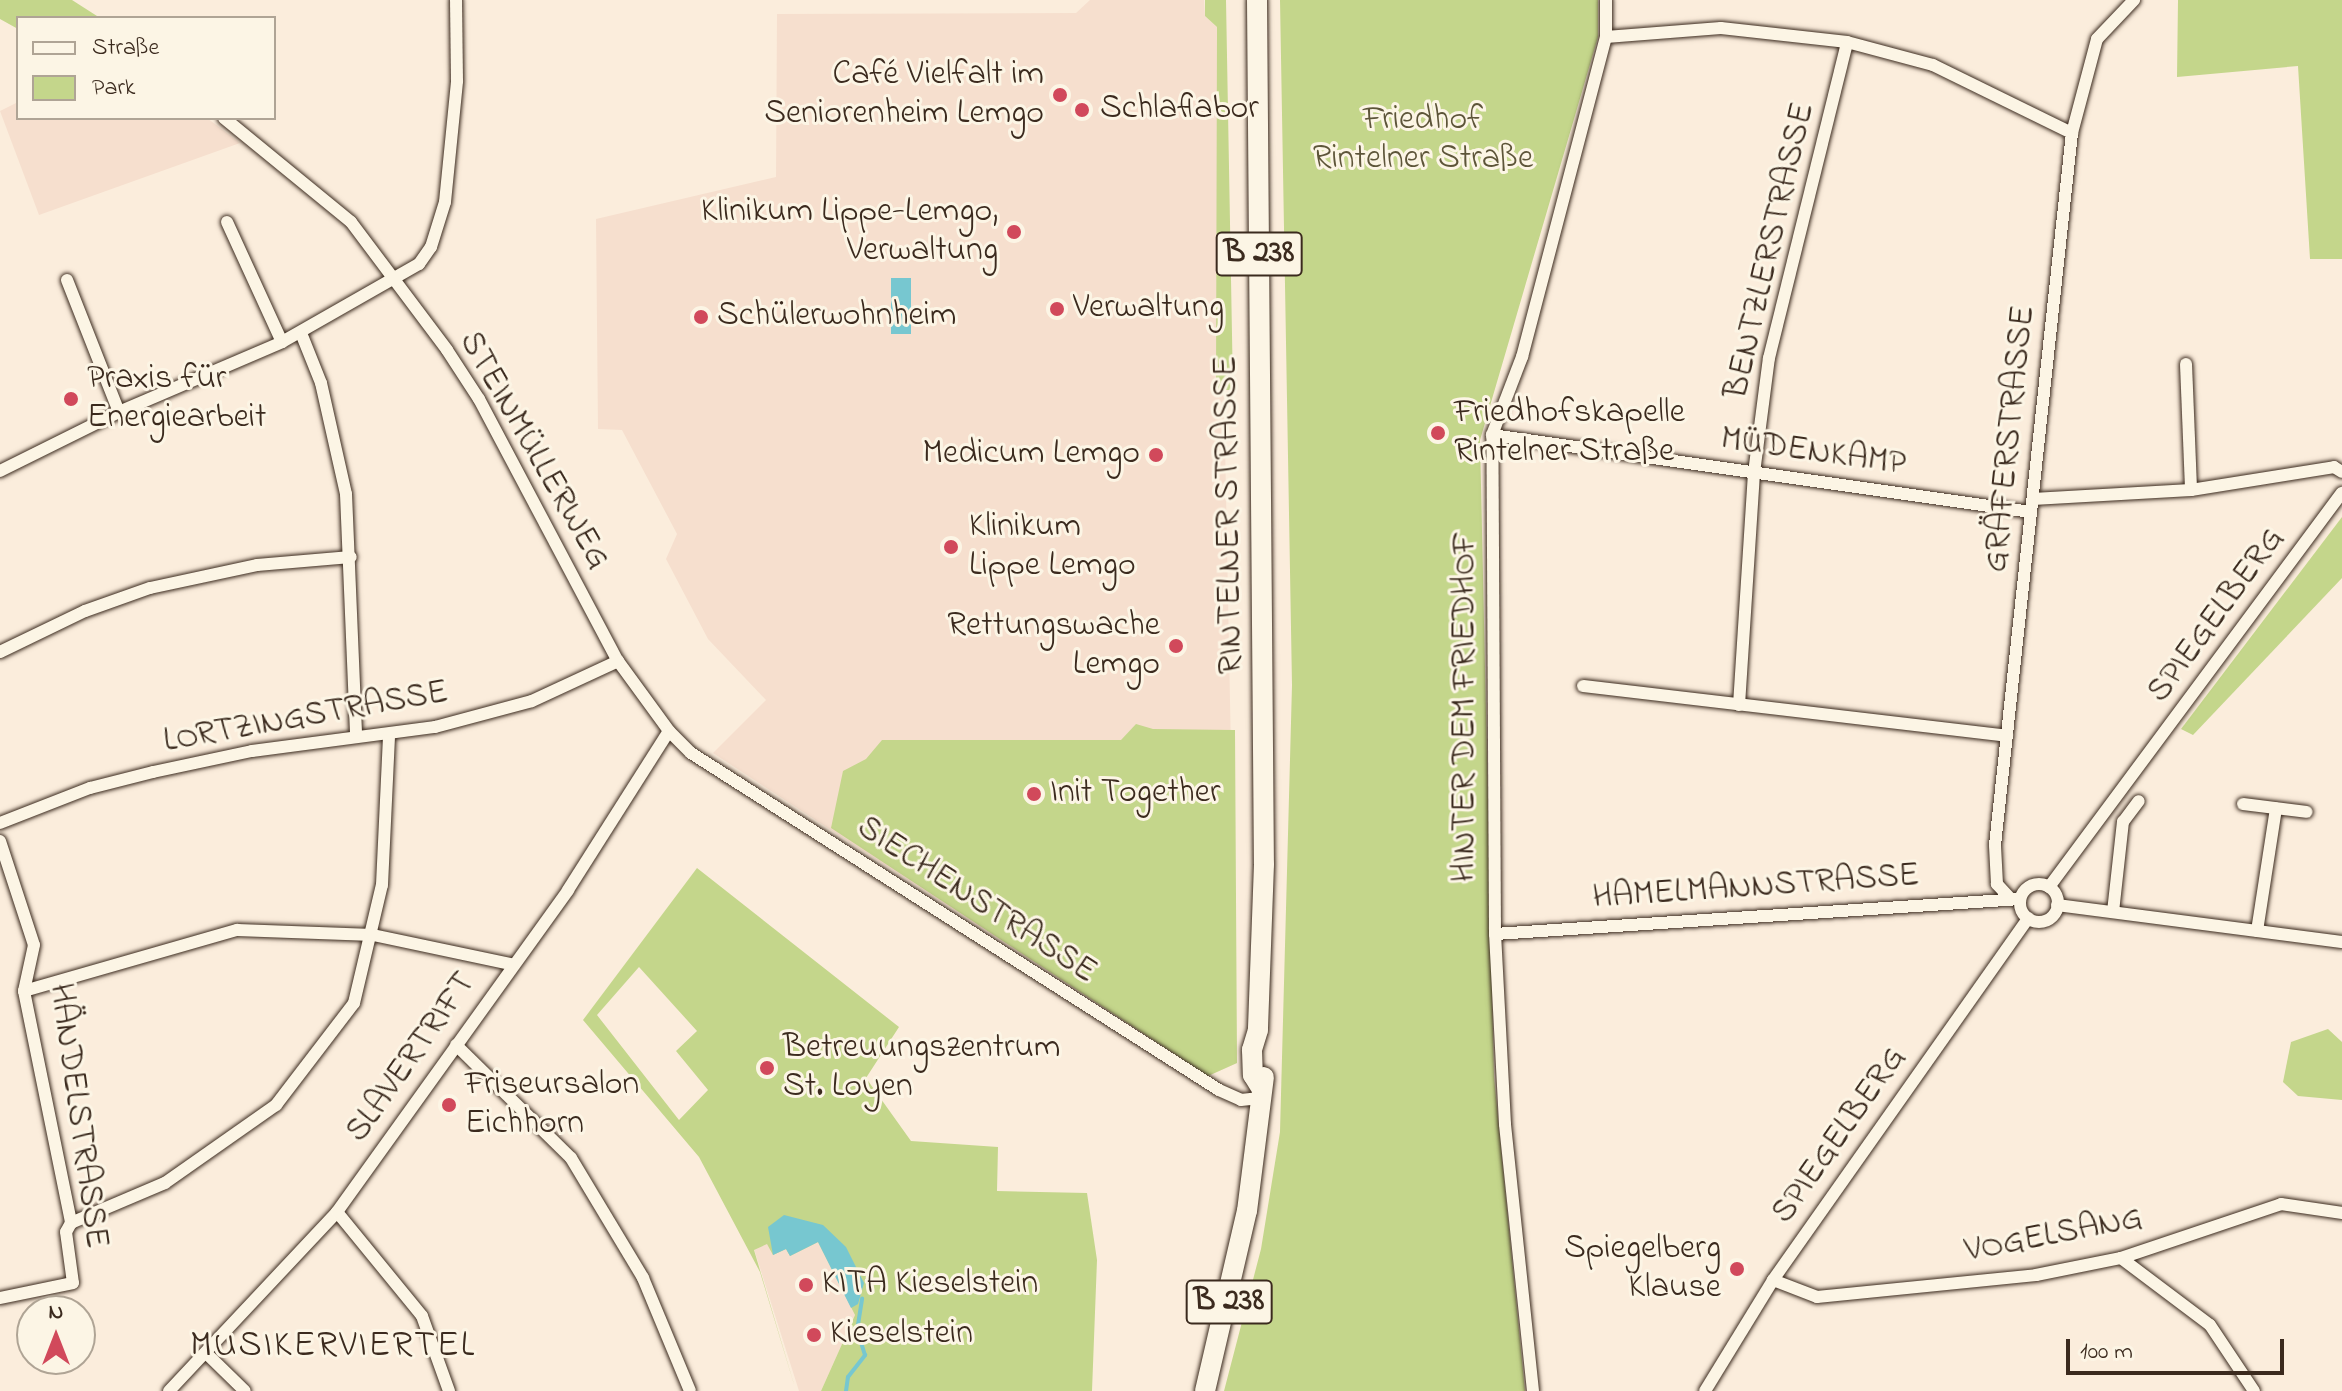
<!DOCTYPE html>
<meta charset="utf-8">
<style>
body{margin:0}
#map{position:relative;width:2342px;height:1391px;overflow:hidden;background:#fbeddc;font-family:"Indie Flower",sans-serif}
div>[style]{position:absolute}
.built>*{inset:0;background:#f6dfce}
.green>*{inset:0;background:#c4d68b}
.water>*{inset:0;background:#77c7d0;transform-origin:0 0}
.stream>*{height:4px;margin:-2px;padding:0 2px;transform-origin:2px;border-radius:2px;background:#77c7d0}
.roads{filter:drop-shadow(0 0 2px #3b2a1e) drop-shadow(0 0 2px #3b2a1e)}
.street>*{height:12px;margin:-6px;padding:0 6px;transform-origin:6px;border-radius:6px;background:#fcf5e5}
.street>.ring{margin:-6px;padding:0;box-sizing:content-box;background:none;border:12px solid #fcf5e5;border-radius:50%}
.primary>*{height:20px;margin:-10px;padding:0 10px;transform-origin:10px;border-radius:10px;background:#fcf5e5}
.dots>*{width:22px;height:22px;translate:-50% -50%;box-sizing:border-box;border:4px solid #fcf5e5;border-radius:50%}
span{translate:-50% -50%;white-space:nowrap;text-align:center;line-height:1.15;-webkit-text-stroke:6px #fcf5e5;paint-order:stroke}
.shield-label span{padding:2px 6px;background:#fcf5e5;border:2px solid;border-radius:6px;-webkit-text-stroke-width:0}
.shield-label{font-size:32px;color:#3b2a1e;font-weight:700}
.poi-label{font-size:34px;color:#3b2a1e}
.right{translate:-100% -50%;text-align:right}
.left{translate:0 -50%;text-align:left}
.park-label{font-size:34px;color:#5d5539}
.street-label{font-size:34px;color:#3b2a1e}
.neighbourhood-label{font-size:36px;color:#3b2a1e;letter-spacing:2px}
.legend{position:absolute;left:16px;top:16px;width:260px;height:104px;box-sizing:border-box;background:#fcf5e5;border:2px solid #afa495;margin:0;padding:10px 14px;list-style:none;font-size:24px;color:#3b2a1e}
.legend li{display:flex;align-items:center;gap:16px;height:40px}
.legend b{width:40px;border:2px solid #afa495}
.north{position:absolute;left:16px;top:1295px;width:80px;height:80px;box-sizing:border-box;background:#fcf5e5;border:2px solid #afa495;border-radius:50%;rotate:0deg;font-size:22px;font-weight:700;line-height:32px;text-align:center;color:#3b2a1e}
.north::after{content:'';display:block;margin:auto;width:28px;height:36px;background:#d1495b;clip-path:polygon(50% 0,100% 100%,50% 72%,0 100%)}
.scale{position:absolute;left:2066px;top:1339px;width:218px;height:36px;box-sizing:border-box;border:4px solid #3b2a1e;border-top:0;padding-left:10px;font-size:24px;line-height:28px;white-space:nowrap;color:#3b2a1e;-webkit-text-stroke:6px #fcf5e5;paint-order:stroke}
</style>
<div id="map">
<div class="built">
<div style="clip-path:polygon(1090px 0,1204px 0,1205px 16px,1217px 27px,1237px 1063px,1208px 1076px,713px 753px,766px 700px,708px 639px,666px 559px,677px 534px,622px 430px,598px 429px,596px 219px,776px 177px,777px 14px,1076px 13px)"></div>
<div style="clip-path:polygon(18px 102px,18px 118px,207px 118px,240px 143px,39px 215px,0 111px)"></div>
<div style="clip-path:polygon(818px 1241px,855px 1315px,821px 1391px,799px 1391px,754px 1249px,767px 1243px,786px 1249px)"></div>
</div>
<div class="green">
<div style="clip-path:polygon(0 0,72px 0,97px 16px,18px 18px,18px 29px,0 19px)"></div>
<div style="clip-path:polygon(1205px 0,1226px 0,1233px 390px,1216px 390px,1217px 27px,1205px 16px)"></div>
<div style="clip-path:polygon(1280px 0,1598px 0,1598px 37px,1480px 440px,1494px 1077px,1525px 1391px,1224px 1391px,1261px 1249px,1280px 1132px,1292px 685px)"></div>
<div style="clip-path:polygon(2178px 0,2342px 0,2342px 259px,2310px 259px,2298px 66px,2177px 77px)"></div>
<div style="clip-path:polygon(2342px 517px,2342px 578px,2193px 735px,2181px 729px)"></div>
<div style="clip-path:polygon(1136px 724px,1153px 729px,1235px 730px,1237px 1063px,1208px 1076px,831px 828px,843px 771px,866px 759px,882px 740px,1121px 740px)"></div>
<div style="clip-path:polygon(evenodd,697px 868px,899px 1027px,866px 1078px,911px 1141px,998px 1147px,997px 1191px,1087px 1193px,1097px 1260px,1092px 1391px,821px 1391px,855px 1315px,818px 1242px,790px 1256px,786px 1249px,773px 1255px,767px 1244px,754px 1250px,796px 1391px,760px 1272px,699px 1157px,583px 1020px,697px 868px,639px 967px,697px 1031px,676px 1051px,708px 1090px,679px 1120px,597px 1015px,639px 967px)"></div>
<div style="clip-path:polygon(2328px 1029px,2342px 1042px,2342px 1100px,2298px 1096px,2283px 1082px,2291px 1042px)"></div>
</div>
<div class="water">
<div style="left:891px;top:278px;width:20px;height:56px"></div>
<div style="clip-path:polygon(784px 1215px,823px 1225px,846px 1247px,864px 1283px,858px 1304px,851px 1308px,818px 1242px,790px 1256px,786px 1249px,773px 1255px,768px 1227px)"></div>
</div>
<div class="stream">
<div style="left:846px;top:1391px;width:14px;rotate:-82deg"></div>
<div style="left:848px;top:1377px;width:28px;rotate:-52deg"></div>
<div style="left:865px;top:1355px;width:25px;rotate:-108deg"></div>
<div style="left:857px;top:1331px;width:33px;rotate:-81deg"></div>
</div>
<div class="roads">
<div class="street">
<div style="left:1606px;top:37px;width:115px;rotate:-4.5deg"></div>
<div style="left:1721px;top:28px;width:127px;rotate:6.3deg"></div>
<div style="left:1847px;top:42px;width:89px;rotate:15deg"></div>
<div style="left:1933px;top:65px;width:155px;rotate:26.1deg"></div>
<div style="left:224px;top:118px;width:164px;rotate:39.3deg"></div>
<div style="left:351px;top:222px;width:160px;rotate:53.1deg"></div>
<div style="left:447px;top:350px;width:59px;rotate:56.9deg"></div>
<div style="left:479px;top:399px;width:297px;rotate:62.1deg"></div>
<div style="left:618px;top:661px;width:87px;rotate:53.9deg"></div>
<div style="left:669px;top:731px;width:31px;rotate:45deg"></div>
<div style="left:691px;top:753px;width:626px;rotate:32.55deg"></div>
<div style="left:1219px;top:1090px;width:24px;rotate:24deg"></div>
<div style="left:1241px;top:1100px;width:19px;rotate:-6deg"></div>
<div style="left:227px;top:222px;width:132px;rotate:65.4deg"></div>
<div style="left:67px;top:280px;width:142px;rotate:68.5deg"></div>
<div style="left:301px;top:333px;width:54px;rotate:68.2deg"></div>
<div style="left:321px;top:383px;width:114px;rotate:77.3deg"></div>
<div style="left:346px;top:494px;width:242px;rotate:87.6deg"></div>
<div style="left:2186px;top:364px;width:126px;rotate:87.7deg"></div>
<div style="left:1492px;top:435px;width:544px;rotate:8.13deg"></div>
<div style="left:0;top:471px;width:133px;rotate:-26.4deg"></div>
<div style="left:119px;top:412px;width:177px;rotate:-23.2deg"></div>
<div style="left:282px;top:342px;width:158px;rotate:-29.7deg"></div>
<div style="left:419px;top:264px;width:21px;rotate:-55deg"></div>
<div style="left:431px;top:247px;width:47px;rotate:-72.7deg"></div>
<div style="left:445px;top:202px;width:122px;rotate:-84.3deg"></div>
<div style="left:457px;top:81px;width:81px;rotate:-90.7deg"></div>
<div style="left:2033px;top:499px;width:158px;rotate:-3.3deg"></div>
<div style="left:2191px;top:490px;width:145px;rotate:-9.1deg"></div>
<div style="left:2334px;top:467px;width:9px;rotate:32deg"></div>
<div style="left:0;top:652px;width:94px;rotate:-25.8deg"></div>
<div style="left:85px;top:611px;width:69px;rotate:-19.5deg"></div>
<div style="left:150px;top:588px;width:109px;rotate:-12.1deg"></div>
<div style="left:257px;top:565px;width:94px;rotate:-4.9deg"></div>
<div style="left:1583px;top:686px;width:427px;rotate:6.7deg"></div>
<div style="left:1739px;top:705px;width:232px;rotate:-86.3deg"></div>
<div style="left:1754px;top:473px;width:116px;rotate:-82.6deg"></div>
<div style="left:1769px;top:358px;width:325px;rotate:-76.1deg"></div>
<div style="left:2243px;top:804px;width:64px;rotate:7.1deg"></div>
<div style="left:0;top:823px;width:97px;rotate:-21.3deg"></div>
<div style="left:90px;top:788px;width:65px;rotate:-14.3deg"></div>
<div style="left:153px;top:772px;width:101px;rotate:-12deg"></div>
<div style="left:252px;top:751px;width:185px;rotate:-7.5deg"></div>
<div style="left:435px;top:727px;width:100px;rotate:-15deg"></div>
<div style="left:532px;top:701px;width:95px;rotate:-24.9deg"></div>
<div style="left:0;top:841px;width:109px;rotate:71.9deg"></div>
<div style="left:34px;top:945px;width:47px;rotate:102.3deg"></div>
<div style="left:24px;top:991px;width:237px;rotate:78.5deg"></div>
<div style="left:71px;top:1223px;width:10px;rotate:119deg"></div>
<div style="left:66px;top:1232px;width:51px;rotate:82.2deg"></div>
<div style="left:73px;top:1283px;width:75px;rotate:168.4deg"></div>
<div class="ring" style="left:2020px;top:884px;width:26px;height:26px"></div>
<div style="left:2049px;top:887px;width:491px;rotate:-53.4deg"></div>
<div style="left:2009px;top:897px;width:18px;rotate:-133deg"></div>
<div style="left:1997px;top:884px;width:39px;rotate:-93deg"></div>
<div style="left:1995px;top:845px;width:716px;rotate:-83.83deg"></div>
<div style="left:2072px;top:133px;width:97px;rotate:-75.1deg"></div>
<div style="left:2097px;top:39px;width:54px;rotate:-46.5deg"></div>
<div style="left:2057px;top:905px;width:287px;rotate:7.4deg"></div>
<div style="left:2113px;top:912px;width:91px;rotate:-83.7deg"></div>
<div style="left:2123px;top:822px;width:26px;rotate:-53deg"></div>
<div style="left:2257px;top:931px;width:124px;rotate:-81.2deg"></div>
<div style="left:1495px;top:934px;width:526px;rotate:-3.81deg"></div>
<div style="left:24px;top:991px;width:222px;rotate:-16deg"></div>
<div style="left:237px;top:930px;width:136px;rotate:2.1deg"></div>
<div style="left:373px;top:935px;width:141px;rotate:11.9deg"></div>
<div style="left:456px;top:1045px;width:161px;rotate:44.5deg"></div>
<div style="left:571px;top:1158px;width:140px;rotate:59deg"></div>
<div style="left:643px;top:1278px;width:122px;rotate:67.4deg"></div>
<div style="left:337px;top:1212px;width:134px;rotate:50.7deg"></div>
<div style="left:422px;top:1316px;width:80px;rotate:70.2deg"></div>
<div style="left:71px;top:1223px;width:102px;rotate:-23.1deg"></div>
<div style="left:165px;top:1183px;width:136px;rotate:-35.1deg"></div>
<div style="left:276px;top:1105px;width:128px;rotate:-52.6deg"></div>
<div style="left:354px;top:1003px;width:121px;rotate:-76.7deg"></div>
<div style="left:382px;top:885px;width:149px;rotate:-87.3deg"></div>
<div style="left:2121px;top:1258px;width:111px;rotate:37deg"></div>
<div style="left:2210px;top:1325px;width:79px;rotate:56.3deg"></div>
<div style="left:1773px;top:1280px;width:47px;rotate:21.1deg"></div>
<div style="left:1817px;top:1297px;width:220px;rotate:-5.7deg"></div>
<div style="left:2036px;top:1275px;width:87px;rotate:-11.3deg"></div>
<div style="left:2121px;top:1258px;width:169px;rotate:-18.6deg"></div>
<div style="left:2281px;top:1204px;width:62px;rotate:8.4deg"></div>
<div style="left:206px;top:1353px;width:54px;rotate:44.3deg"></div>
<div style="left:169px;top:1391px;width:245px;rotate:-46.8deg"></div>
<div style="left:337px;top:1212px;width:396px;rotate:-54.3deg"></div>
<div style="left:568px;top:890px;width:188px;rotate:-57.6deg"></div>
<div style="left:1533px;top:1391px;width:268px;rotate:-96deg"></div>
<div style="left:1505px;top:1124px;width:190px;rotate:-93deg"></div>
<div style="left:1495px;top:934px;width:499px;rotate:-90.3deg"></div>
<div style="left:1492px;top:435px;width:84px;rotate:-69deg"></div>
<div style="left:1522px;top:357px;width:331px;rotate:-75.3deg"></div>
<div style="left:1606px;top:37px;width:37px;rotate:-90deg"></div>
<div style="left:1705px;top:1391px;width:130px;rotate:-58.5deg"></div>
<div style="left:1773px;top:1280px;width:443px;rotate:-54.8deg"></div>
</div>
<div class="primary">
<div style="left:1257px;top:0;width:864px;rotate:89.54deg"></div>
<div style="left:1264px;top:864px;width:166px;rotate:92.1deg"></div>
<div style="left:1258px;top:1030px;width:21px;rotate:107deg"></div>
<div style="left:1252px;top:1050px;width:25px;rotate:88deg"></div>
<div style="left:1253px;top:1075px;width:15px;rotate:58deg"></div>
<div style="left:1205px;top:1391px;width:185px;rotate:-76.9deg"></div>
<div style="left:1247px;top:1211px;width:135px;rotate:-82.8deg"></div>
</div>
</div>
<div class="dots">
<div style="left:1060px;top:95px;background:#d1495b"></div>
<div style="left:1082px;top:110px;background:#d1495b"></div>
<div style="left:1014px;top:232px;background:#d1495b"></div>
<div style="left:1057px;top:309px;background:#d1495b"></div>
<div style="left:701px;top:317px;background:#d1495b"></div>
<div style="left:71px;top:399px;background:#d1495b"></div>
<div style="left:1438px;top:433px;background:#d1495b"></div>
<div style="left:1156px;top:455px;background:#d1495b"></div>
<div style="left:951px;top:547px;background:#d1495b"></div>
<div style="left:1176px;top:646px;background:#d1495b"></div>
<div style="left:1034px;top:794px;background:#d1495b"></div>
<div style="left:767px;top:1068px;background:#d1495b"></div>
<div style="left:449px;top:1105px;background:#d1495b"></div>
<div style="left:1737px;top:1269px;background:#d1495b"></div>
<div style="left:806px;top:1285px;background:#d1495b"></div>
<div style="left:814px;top:1335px;background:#d1495b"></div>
</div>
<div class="shield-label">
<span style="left:1259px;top:254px">B 238</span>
<span style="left:1229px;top:1302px">B 238</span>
</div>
<div class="poi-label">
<span class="right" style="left:1044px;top:95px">Café Vielfalt im<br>Seniorenheim Lemgo</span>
<span class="left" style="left:1100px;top:110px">Schlaflabor</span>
<span class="right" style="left:998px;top:232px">Klinikum Lippe-Lemgo,<br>Verwaltung</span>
<span class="left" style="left:1073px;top:309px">Verwaltung</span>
<span class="left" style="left:717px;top:317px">Schülerwohnheim</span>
<span class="left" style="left:87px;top:399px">Praxis für<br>Energiearbeit</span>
<span class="left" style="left:1454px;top:433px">Friedhofskapelle<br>Rintelner Straße</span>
<span class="right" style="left:1140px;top:455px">Medicum Lemgo</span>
<span class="left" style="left:969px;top:547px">Klinikum<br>Lippe Lemgo</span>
<span class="right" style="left:1160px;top:646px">Rettungswache<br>Lemgo</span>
<span class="left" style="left:1050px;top:794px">Init Together</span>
<span class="left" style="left:783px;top:1068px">Betreuungszentrum<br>St. Loyen</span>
<span class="left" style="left:465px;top:1105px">Friseursalon<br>Eichhorn</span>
<span class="right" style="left:1721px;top:1269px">Spiegelberg<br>Klause</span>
<span class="left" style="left:822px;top:1285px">KITA Kieselstein</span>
<span class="left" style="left:830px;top:1335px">Kieselstein</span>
</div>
<div class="park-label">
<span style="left:1423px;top:140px">Friedhof<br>Rintelner Straße</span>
</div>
<div class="street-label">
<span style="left:1771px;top:251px;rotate:-77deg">BENTZLERSTRASSE</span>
<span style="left:2011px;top:439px;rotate:-84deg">GRÄFERSTRASSE</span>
<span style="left:533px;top:451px;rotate:60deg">STEINMÜLLERWEG</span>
<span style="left:1813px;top:453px;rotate:8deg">MÜDENKAMP</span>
<span style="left:1230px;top:515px;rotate:-91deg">RINTELNER STRASSE</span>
<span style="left:2217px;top:616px;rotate:-54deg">SPIEGELBERG</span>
<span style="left:1466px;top:707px;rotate:-90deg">HINTER DEM FRIEDHOF</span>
<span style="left:306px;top:718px;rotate:-10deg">LORTZINGSTRASSE</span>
<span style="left:1756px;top:888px;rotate:-4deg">HAMELMANNSTRASSE</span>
<span style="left:976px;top:901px;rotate:33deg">SIECHENSTRASSE</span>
<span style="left:412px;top:1058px;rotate:-55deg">SLAVERTRIFT</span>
<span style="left:77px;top:1116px;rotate:82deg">HÄNDELSTRASSE</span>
<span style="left:1840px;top:1136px;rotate:-55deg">SPIEGELBERG</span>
<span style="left:2054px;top:1236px;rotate:-11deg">VOGELSANG</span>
</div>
<div class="neighbourhood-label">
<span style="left:333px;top:1347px">MUSIKERVIERTEL</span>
</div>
<ul class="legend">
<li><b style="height:10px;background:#fcf5e5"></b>Straße</li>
<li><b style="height:22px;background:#c4d68b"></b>Park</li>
</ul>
<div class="north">N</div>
<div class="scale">100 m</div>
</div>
